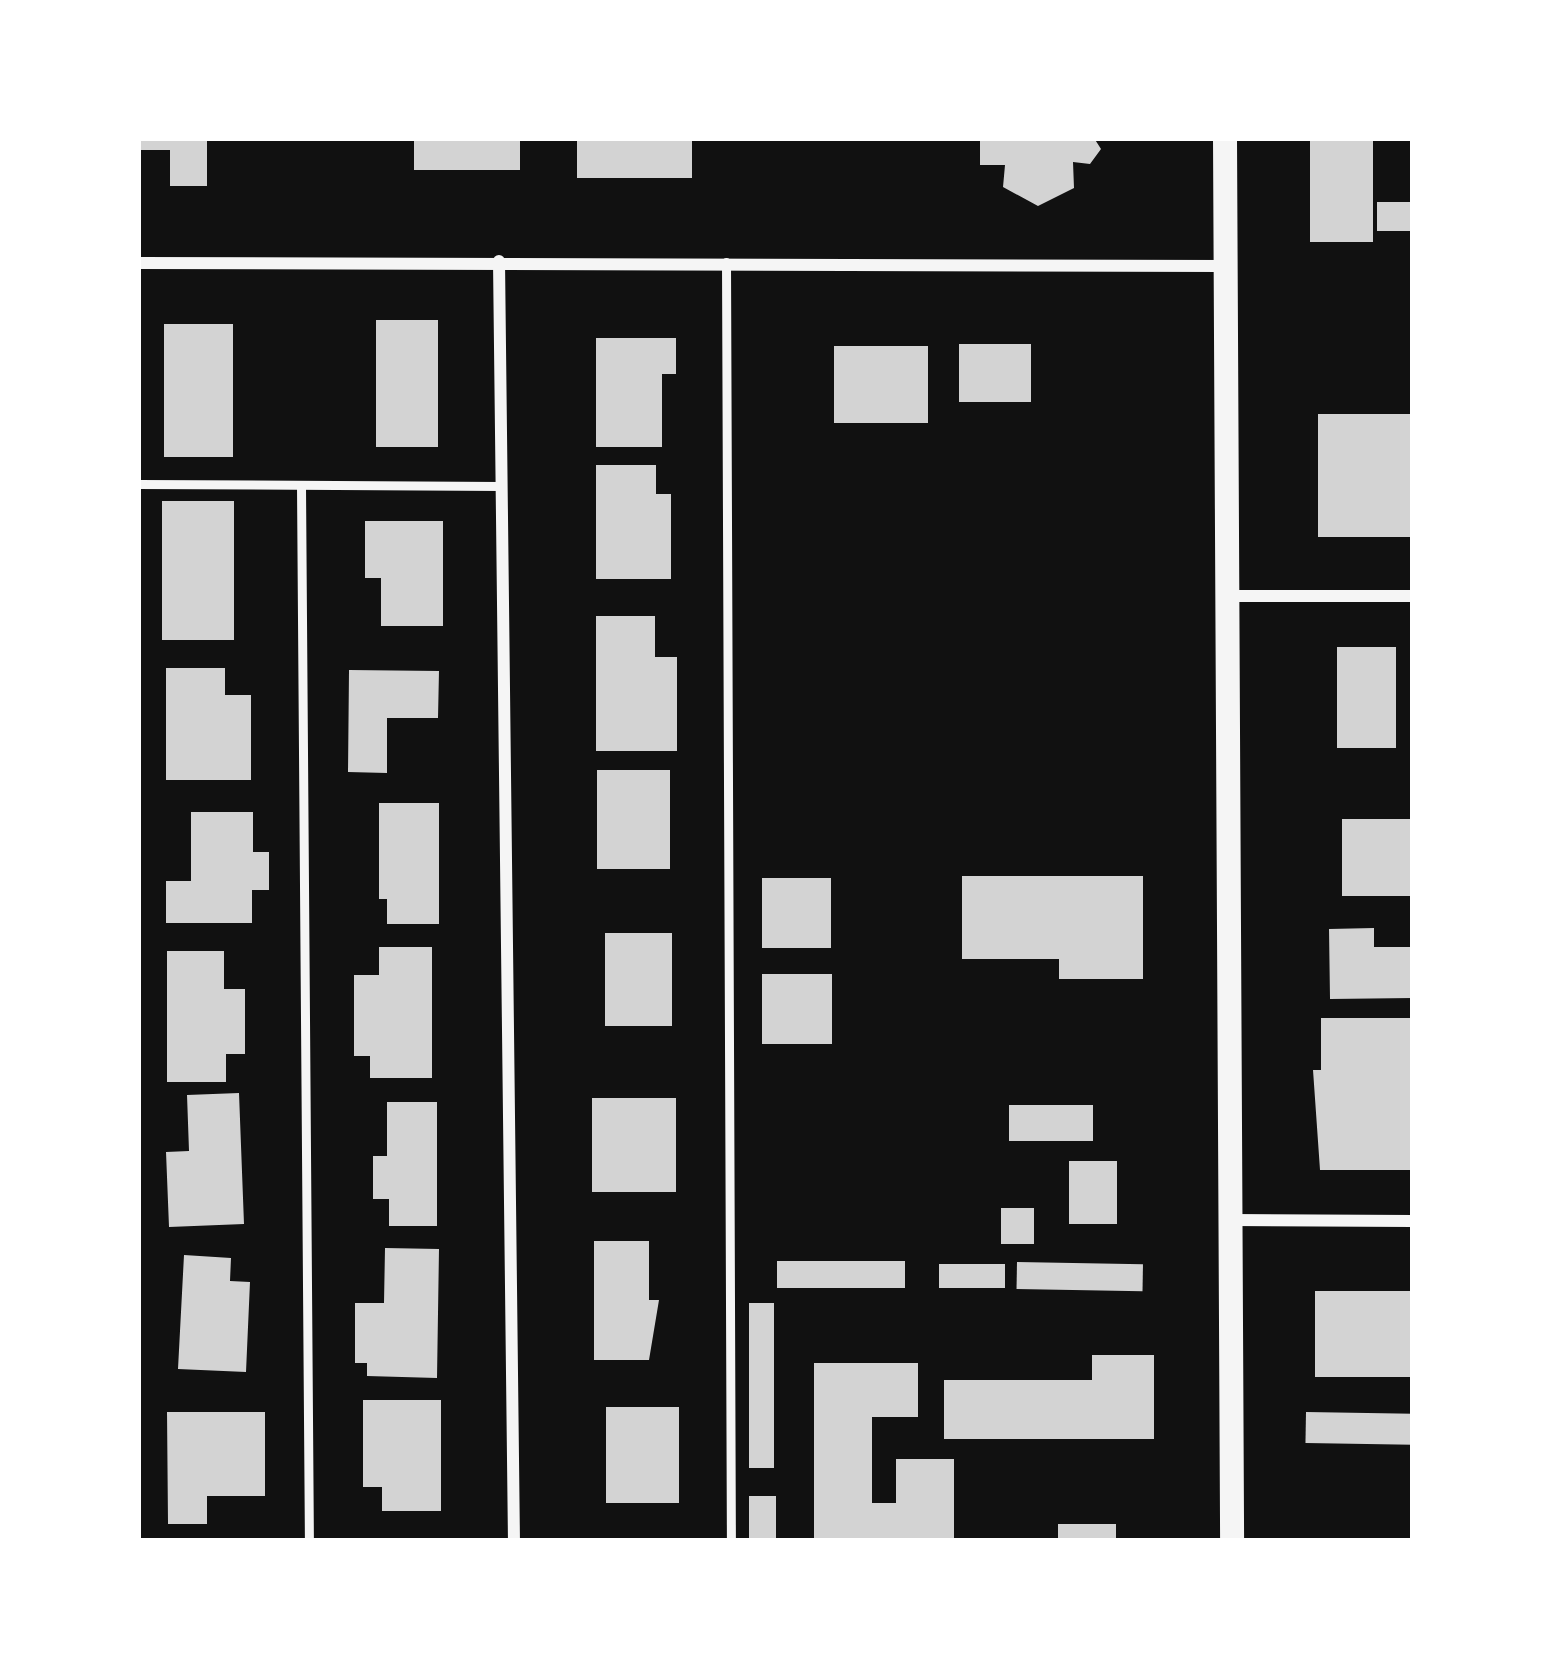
<!DOCTYPE html>
<style>
body{margin:0}
#map{position:relative;width:1551px;height:1679px;overflow:hidden;background:#111;font-family:Signika,sans-serif}
div>[style]{position:absolute}
.building>*{inset:0;background:#d3d3d3;transform-origin:0 0}
.service>*{height:9px;margin:-4.5px;padding:0 4.5px;transform-origin:4.5px;border-radius:4.5px;background:#f5f5f5}
.minor>*{height:12px;margin:-6px;padding:0 6px;transform-origin:6px;border-radius:6px;background:#f5f5f5}
.secondary>*{height:24px;margin:-12px;padding:0 12px;transform-origin:12px;border-radius:12px;background:#f5f5f5}
span{translate:-50% -50%;white-space:nowrap;text-align:center;line-height:1.15;-webkit-text-stroke:10px #fff;paint-order:stroke}
.frame{position:absolute;inset:0;border:141px solid #fff;pointer-events:none}
</style>
<div id="map">
<div class="building">
<div style="clip-path:polygon(138px 138px,207px 138px,207px 186px,170px 186px,170px 150px,138px 150px)"></div>
<div style="left:414px;top:138px;width:106px;height:32px"></div>
<div style="left:577px;top:138px;width:115px;height:40px"></div>
<div style="clip-path:polygon(980px 138px,1094px 138px,1101px 149px,1090px 164px,1073px 162px,1074px 188px,1038px 206px,1003px 187px,1005px 165px,980px 165px)"></div>
<div style="left:1310px;top:138px;width:63px;height:104px"></div>
<div style="left:1377px;top:202px;width:36px;height:29px"></div>
<div style="left:376px;top:320px;width:62px;height:127px"></div>
<div style="left:164px;top:324px;width:69px;height:133px"></div>
<div style="clip-path:polygon(596px 338px,676px 338px,676px 374px,662px 374px,662px 447px,596px 447px)"></div>
<div style="left:959px;top:344px;width:72px;height:58px"></div>
<div style="left:834px;top:346px;width:94px;height:77px"></div>
<div style="left:1318px;top:414px;width:95px;height:123px"></div>
<div style="clip-path:polygon(596px 465px,656px 465px,656px 494px,671px 494px,671px 579px,596px 579px)"></div>
<div style="left:162px;top:501px;width:72px;height:139px"></div>
<div style="clip-path:polygon(365px 521px,443px 521px,443px 626px,381px 626px,381px 578px,365px 578px)"></div>
<div style="clip-path:polygon(596px 616px,655px 616px,655px 657px,677px 657px,677px 751px,596px 751px)"></div>
<div style="left:1337px;top:647px;width:59px;height:101px"></div>
<div style="clip-path:polygon(166px 668px,225px 668px,225px 695px,251px 695px,251px 780px,166px 780px)"></div>
<div style="clip-path:polygon(349px 670px,439px 671px,438px 718px,387px 718px,387px 773px,348px 772px)"></div>
<div style="left:597px;top:770px;width:73px;height:99px"></div>
<div style="clip-path:polygon(379px 803px,439px 803px,439px 924px,387px 924px,387px 899px,379px 899px)"></div>
<div style="clip-path:polygon(191px 812px,253px 812px,253px 852px,269px 852px,269px 890px,252px 890px,252px 923px,166px 923px,166px 881px,191px 881px)"></div>
<div style="left:1413px;top:819px;width:77px;height:71px;rotate:90deg"></div>
<div style="clip-path:polygon(962px 876px,1143px 876px,1143px 979px,1059px 979px,1059px 959px,962px 959px)"></div>
<div style="left:762px;top:878px;width:69px;height:70px"></div>
<div style="clip-path:polygon(1374px 928px,1374px 947px,1413px 947px,1413px 998px,1330px 999px,1329px 929px)"></div>
<div style="left:605px;top:933px;width:67px;height:93px"></div>
<div style="clip-path:polygon(379px 947px,432px 947px,432px 1078px,370px 1078px,370px 1056px,354px 1056px,354px 975px,379px 975px)"></div>
<div style="clip-path:polygon(167px 951px,224px 951px,224px 989px,245px 989px,245px 1054px,226px 1054px,226px 1082px,167px 1082px)"></div>
<div style="left:762px;top:974px;width:70px;height:70px"></div>
<div style="clip-path:polygon(1321px 1018px,1413px 1018px,1413px 1170px,1320px 1170px,1313px 1070px,1321px 1070px)"></div>
<div style="clip-path:polygon(239px 1093px,244px 1224px,169px 1227px,166px 1152px,189px 1151px,187px 1095px)"></div>
<div style="left:592px;top:1098px;width:84px;height:94px"></div>
<div style="clip-path:polygon(387px 1102px,437px 1102px,437px 1226px,389px 1226px,389px 1199px,373px 1199px,373px 1156px,387px 1156px)"></div>
<div style="left:1009px;top:1105px;width:84px;height:36px"></div>
<div style="left:1069px;top:1161px;width:48px;height:63px"></div>
<div style="left:1001px;top:1208px;width:33px;height:36px"></div>
<div style="clip-path:polygon(594px 1241px,649px 1241px,649px 1300px,659px 1300px,649px 1360px,594px 1360px)"></div>
<div style="clip-path:polygon(385px 1248px,439px 1249px,437px 1378px,367px 1376px,367px 1363px,355px 1363px,355px 1303px,384px 1303px)"></div>
<div style="clip-path:polygon(184px 1255px,231px 1258px,230px 1281px,250px 1282px,246px 1372px,178px 1369px)"></div>
<div style="left:777px;top:1261px;width:128px;height:27px"></div>
<div style="left:1017px;top:1262px;width:126px;height:27px;rotate:1deg"></div>
<div style="left:939px;top:1264px;width:66px;height:24px"></div>
<div style="left:1315px;top:1291px;width:98px;height:86px"></div>
<div style="left:749px;top:1303px;width:25px;height:165px"></div>
<div style="clip-path:polygon(1092px 1355px,1154px 1355px,1154px 1439px,944px 1439px,944px 1380px,1092px 1380px)"></div>
<div style="clip-path:polygon(814px 1363px,918px 1363px,918px 1417px,872px 1417px,872px 1503px,896px 1503px,896px 1459px,954px 1459px,954px 1541px,814px 1541px)"></div>
<div style="clip-path:polygon(363px 1400px,441px 1400px,441px 1511px,382px 1511px,382px 1487px,363px 1487px)"></div>
<div style="left:606px;top:1407px;width:73px;height:96px"></div>
<div style="clip-path:polygon(167px 1412px,265px 1412px,265px 1496px,207px 1496px,207px 1524px,168px 1524px)"></div>
<div style="left:1306px;top:1412px;width:107px;height:31px;rotate:1deg"></div>
<div style="left:749px;top:1496px;width:27px;height:45px"></div>
<div style="left:1058px;top:1524px;width:58px;height:17px"></div>
</div>
<div class="service">
<div style="left:726px;top:262px;width:1279px;rotate:89.78deg"></div>
<div style="left:138px;top:484px;width:363px;rotate:0.3deg"></div>
<div style="left:301px;top:486px;width:1055px;rotate:89.57deg"></div>
</div>
<div class="minor">
<div style="left:499px;top:261px;width:1280px;rotate:89.33deg"></div>
<div style="left:138px;top:263px;width:1087px;rotate:0.16deg"></div>
<div style="left:1228px;top:596px;width:185px"></div>
<div style="left:1231px;top:1220px;width:182px;rotate:0.3deg"></div>
</div>
<div class="secondary">
<div style="left:1225px;top:138px;width:1403px;rotate:89.71deg"></div>
</div>
<div class="frame"></div>
</div>
